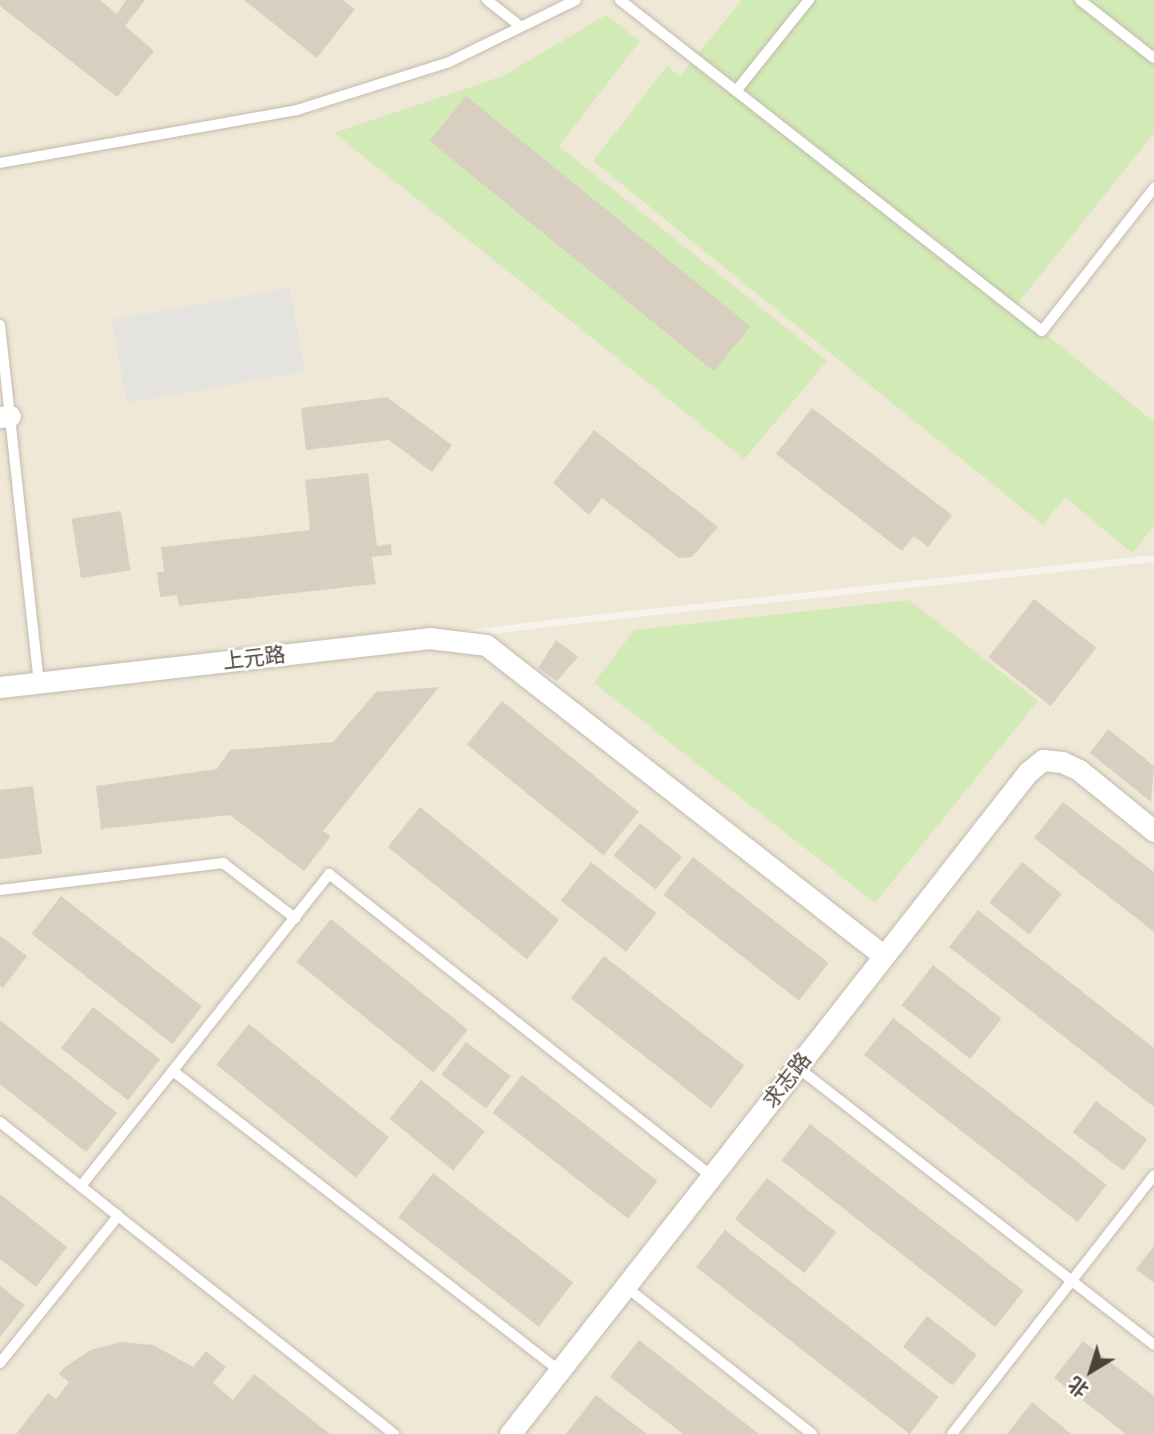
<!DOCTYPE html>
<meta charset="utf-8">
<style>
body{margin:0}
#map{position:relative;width:1154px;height:1434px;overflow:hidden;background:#f6f3ec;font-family:"PT Sans Narrow","Noto Sans SC",sans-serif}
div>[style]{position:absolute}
.education>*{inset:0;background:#efe8d6}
.green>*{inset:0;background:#d2eab5}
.parking>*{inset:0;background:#e5e3e0;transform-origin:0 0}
.building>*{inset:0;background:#d8cfc1;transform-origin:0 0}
.roads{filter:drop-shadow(0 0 2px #c2bbae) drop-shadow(0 0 2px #c2bbae)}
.service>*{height:10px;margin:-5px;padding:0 5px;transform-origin:5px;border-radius:5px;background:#fff}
.minor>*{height:21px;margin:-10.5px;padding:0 10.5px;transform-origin:10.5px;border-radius:10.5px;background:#fff}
span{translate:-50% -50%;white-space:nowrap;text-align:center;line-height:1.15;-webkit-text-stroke:5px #fff;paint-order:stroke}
.street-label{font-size:21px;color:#4b4439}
.north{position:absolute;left:1056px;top:1336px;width:70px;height:70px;-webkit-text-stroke:5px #fff;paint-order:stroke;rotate:218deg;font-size:19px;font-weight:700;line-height:28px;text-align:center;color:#4b4439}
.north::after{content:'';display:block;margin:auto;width:24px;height:32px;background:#4b4439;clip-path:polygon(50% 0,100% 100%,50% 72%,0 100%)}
</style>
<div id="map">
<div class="education">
<div style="clip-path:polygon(0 0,1154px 0,1154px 555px,575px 617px,0 687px)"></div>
<div style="clip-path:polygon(1154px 562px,1154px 1434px,0 1434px,0 694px,573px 624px)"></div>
</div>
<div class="green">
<div style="clip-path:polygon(742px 0,1154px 0,1154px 133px,1014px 308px,1154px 422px,1154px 526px,1132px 553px,1065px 497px,1043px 525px,593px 161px,667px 66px,680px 76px)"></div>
<div style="clip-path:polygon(606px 15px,640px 41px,559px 146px,827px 361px,744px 459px,334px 133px,503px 76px)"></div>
<div style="clip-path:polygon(909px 600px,1038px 701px,875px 903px,594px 683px,634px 630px)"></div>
</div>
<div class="parking">
<div style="left:290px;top:288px;width:85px;height:181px;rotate:80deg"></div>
</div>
<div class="building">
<div style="clip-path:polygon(0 0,100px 0,117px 14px,126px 0,145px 0,125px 26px,154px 51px,117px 97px,0 6px)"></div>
<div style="clip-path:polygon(244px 0,343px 0,355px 9px,317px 58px)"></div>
<div style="left:466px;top:96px;width:366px;height:58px;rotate:39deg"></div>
<div style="clip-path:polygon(387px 397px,452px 445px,432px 472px,389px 440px,306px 450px,301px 408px)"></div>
<div style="clip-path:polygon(812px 408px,952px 515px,928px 547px,914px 536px,902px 551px,776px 454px)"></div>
<div style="clip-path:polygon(594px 430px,718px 527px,692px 557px,679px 558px,602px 498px,589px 515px,553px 483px)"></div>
<div style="clip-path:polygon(368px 473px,377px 546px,391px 544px,392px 555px,372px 557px,376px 584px,179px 606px,177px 595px,160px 597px,157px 572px,164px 572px,161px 547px,310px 530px,305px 480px)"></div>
<div style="left:121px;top:511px;width:60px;height:50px;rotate:81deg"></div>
<div style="left:1034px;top:599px;width:79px;height:74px;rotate:38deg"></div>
<div style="clip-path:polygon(556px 640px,578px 657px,557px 681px,538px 668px)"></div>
<div style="clip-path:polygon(439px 687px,323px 831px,331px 836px,304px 871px,230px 815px,101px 829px,96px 786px,217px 769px,230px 750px,333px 742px,376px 692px)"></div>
<div style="left:502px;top:701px;width:176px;height:56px;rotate:39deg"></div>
<div style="clip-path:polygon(1108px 729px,1154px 766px,1151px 802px,1090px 753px)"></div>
<div style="clip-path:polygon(33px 786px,42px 854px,0 859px,0 790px)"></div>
<div style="clip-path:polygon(1063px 802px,1154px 872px,1154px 932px,1034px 838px)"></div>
<div style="left:420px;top:807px;width:179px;height:51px;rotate:39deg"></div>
<div style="left:640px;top:823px;width:54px;height:42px;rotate:39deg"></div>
<div style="left:693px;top:857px;width:172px;height:48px;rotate:38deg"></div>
<div style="left:591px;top:862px;width:83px;height:49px;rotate:38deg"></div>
<div style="left:1022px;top:862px;width:51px;height:52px;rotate:39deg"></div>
<div style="left:61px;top:896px;width:179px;height:48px;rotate:38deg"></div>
<div style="clip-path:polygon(978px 910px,1154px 1048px,1154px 1107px,949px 947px)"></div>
<div style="left:331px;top:919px;width:176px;height:55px;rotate:39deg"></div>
<div style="clip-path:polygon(0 936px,27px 956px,3px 988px,0 986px)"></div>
<div style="left:604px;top:956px;width:178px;height:54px;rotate:38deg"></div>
<div style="left:933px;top:965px;width:87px;height:51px;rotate:38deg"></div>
<div style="left:93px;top:1007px;width:85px;height:52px;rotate:38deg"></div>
<div style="left:893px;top:1018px;width:271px;height:47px;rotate:38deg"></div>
<div style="clip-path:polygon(0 1020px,117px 1113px,86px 1152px,0 1084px)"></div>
<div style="left:249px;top:1024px;width:180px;height:52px;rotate:39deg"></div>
<div style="left:466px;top:1042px;width:56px;height:41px;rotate:37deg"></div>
<div style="left:522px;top:1075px;width:172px;height:48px;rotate:38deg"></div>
<div style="left:421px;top:1080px;width:82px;height:50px;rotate:39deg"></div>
<div style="left:1096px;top:1101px;width:64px;height:39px;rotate:37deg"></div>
<div style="left:810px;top:1124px;width:271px;height:46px;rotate:38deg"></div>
<div style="left:433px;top:1173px;width:178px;height:56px;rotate:38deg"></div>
<div style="left:767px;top:1178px;width:88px;height:52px;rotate:38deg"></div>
<div style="clip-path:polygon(0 1194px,67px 1247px,36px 1287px,0 1259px)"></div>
<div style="left:725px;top:1230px;width:271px;height:47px;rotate:38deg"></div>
<div style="clip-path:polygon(1154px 1246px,1154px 1283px,1136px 1269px)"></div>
<div style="clip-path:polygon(0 1286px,25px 1305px,0 1337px)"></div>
<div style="left:927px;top:1316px;width:63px;height:39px;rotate:38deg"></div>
<div style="clip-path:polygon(639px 1340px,709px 1395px,759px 1434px,683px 1434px,610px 1377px)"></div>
<div style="clip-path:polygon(1083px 1341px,1154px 1396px,1154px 1434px,1126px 1434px,1054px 1378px)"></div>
<div style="clip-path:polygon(121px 1342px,153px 1345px,193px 1367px,206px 1351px,226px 1367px,213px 1383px,233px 1400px,254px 1374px,330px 1434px,16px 1434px,48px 1393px,56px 1399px,69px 1382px,59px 1374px,65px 1367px,91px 1350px)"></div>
<div style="clip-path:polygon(596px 1395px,647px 1434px,566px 1434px)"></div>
<div style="clip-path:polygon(1032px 1402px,1071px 1434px,1007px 1434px)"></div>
</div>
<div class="roads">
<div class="service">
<div style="left:487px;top:0;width:42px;rotate:38.2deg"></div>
<div style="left:620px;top:0;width:536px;rotate:38.11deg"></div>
<div style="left:1042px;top:331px;width:182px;rotate:-51.9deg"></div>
<div style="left:1080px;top:0;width:94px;rotate:38.1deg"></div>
<div style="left:736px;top:91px;width:117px;rotate:-51.3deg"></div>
<div style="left:0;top:163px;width:302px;rotate:-10.1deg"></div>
<div style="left:297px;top:110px;width:159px;rotate:-17.5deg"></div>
<div style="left:449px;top:62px;width:141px;rotate:-26deg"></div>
<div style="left:0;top:325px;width:359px;rotate:83.8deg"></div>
<div style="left:0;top:890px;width:225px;rotate:-6.9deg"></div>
<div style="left:223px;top:863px;width:91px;rotate:37.4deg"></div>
<div style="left:797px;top:1067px;width:452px;rotate:37.9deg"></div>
<div style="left:173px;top:1071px;width:488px;rotate:37.8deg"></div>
<div style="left:0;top:1122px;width:151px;rotate:38.5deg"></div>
<div style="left:81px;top:1186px;width:399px;rotate:-51.5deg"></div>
<div style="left:329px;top:874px;width:488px;rotate:38.3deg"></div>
<div style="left:626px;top:1287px;width:237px;rotate:38.3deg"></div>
<div style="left:0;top:1363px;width:189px;rotate:-51.2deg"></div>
<div style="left:118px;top:1216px;width:352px;rotate:38.3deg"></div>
<div style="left:952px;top:1434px;width:328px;rotate:-52deg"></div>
</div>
<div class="minor">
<div style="left:0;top:417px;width:10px;rotate:-6deg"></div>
<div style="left:0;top:687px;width:432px;rotate:-6.5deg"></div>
<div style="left:429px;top:638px;width:57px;rotate:7deg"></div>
<div style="left:486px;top:645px;width:505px;rotate:38deg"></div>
<div style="left:510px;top:1434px;width:841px;rotate:-51.96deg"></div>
<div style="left:1028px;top:772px;width:19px;rotate:-39deg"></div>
<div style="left:1043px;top:760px;width:19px;rotate:6deg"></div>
<div style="left:1062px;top:762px;width:19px;rotate:25deg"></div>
<div style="left:1079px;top:770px;width:97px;rotate:39.1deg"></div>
</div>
</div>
<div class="street-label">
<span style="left:254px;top:658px;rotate:-7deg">上元路</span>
<span style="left:787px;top:1080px;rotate:-52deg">求志路</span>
</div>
<div class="north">北</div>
</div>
